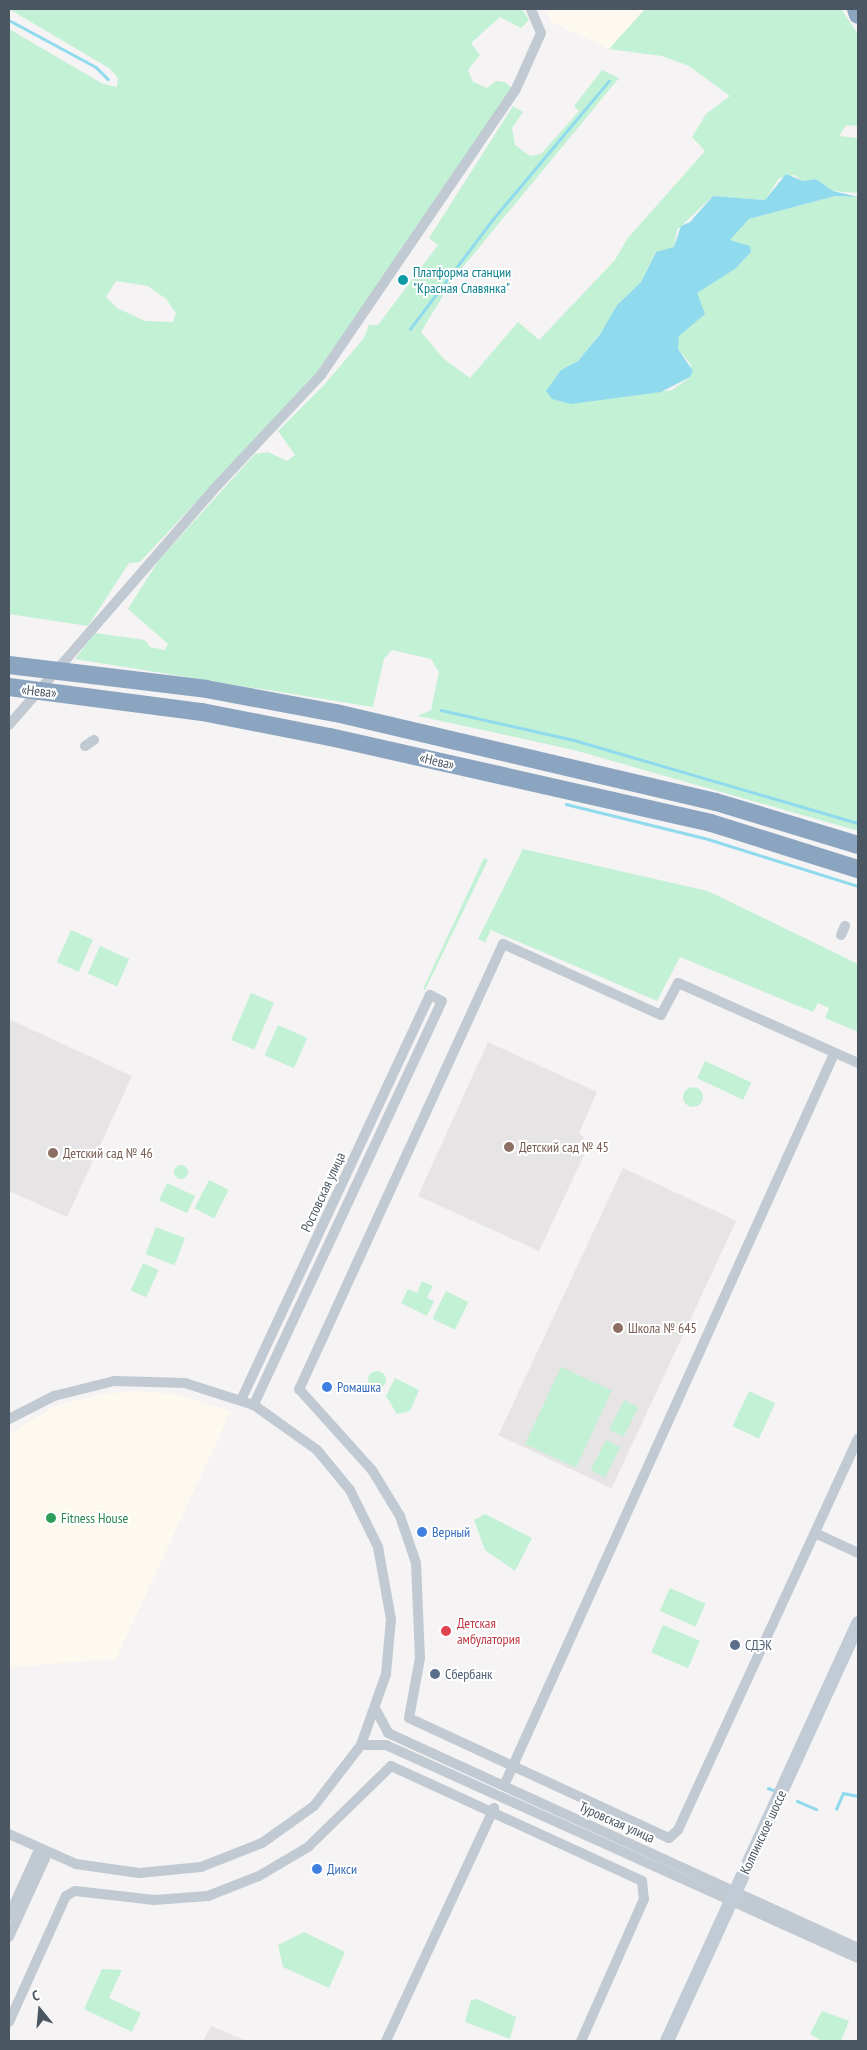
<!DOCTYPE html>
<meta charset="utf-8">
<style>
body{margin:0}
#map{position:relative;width:867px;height:2050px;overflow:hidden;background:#f5f3f3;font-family:"PT Sans Narrow",sans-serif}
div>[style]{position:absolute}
.commercial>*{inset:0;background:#fdf9ef}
.education>*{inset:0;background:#e6e4e5;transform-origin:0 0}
.green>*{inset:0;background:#c3f1d5;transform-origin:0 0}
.round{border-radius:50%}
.water>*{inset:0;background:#90daee}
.stream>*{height:2.5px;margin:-1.25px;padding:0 1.25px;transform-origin:1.25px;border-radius:1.25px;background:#90daee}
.street>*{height:10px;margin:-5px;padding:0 5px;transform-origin:5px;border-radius:5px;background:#c1cad2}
.secondary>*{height:14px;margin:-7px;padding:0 7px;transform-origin:7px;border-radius:7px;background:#c1cbd6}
.highway>*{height:18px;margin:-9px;padding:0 9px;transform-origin:9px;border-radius:9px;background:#8ba5c1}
.dots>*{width:14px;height:14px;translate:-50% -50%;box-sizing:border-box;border:2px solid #fff;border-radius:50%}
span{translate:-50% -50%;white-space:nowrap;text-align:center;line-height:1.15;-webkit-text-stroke:4px #fff;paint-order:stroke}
.culture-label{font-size:14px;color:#0d838f}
.left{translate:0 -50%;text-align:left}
.street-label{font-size:14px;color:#4a5661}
.education-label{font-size:14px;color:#785e54}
.shop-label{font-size:14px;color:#366cbe}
.leisure-label{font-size:14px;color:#27864d}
.health-label{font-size:14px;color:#be3a42}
.service-label{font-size:14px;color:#4e5e75}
.frame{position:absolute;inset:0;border:10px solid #4a5661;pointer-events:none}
.north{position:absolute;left:15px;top:1985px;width:50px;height:50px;-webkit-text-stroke:4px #fff;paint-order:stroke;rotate:343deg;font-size:14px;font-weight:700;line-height:20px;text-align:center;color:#4a5661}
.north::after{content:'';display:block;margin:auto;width:18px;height:22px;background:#4a5661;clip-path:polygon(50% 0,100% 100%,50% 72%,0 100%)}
</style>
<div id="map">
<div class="commercial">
<div style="clip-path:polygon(545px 9px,645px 9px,609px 49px,552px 22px)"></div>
<div style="clip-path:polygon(136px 1391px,175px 1394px,231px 1411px,116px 1659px,9px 1667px,9px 1434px,55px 1406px,102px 1394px)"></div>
</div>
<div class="education">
<div style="clip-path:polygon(9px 1019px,132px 1076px,67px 1217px,9px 1191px)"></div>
<div style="clip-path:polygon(488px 1042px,597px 1092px,579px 1133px,584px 1137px,577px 1150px,585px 1153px,539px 1251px,418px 1196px)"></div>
<div style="left:623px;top:1168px;width:125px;height:295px;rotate:25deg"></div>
<div style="clip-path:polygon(211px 2026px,247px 2041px,203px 2041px)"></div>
</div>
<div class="green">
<div style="clip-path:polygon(evenodd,9px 9px,522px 9px,529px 20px,521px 28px,500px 17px,471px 43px,480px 55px,468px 70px,473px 82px,487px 88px,496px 81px,505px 82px,512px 88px,316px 374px,140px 562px,129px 563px,88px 626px,9px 614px,9px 29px,103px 84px,117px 87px,118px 78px,109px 68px,9px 9px,116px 281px,148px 286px,166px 299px,176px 313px,173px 322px,145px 321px,117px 308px,106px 297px,116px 281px)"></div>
<div style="clip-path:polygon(645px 9px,841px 9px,858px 34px,858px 126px,846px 125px,839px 136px,858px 138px,858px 193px,833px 191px,816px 179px,803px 181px,794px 175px,779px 178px,765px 200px,713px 196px,677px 230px,674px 247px,655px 253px,641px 282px,617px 305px,611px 320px,578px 361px,561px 370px,615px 397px,672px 390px,690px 377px,691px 365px,678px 349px,678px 342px,679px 335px,704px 314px,696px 293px,735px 269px,751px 252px,750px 246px,730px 240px,749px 219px,835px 196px,858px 197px,858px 831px,574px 750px,418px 716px,431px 710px,439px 672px,431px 659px,392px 650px,384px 659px,373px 707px,75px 659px,95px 633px,145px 640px,150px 647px,165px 650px,168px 644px,128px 609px,159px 560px,255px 454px,268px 452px,287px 461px,295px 455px,278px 431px,324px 385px,364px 338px,369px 325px,378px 325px,438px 245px,429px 238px,513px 106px,523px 112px,512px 128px,515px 145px,530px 156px,541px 154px,579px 111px,574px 106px,602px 70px,619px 78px,453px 279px,421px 332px,444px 359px,470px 378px,518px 322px,539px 340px,615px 260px,627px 239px,705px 151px,692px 137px,706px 114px,730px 96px,689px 66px,662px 56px,609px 49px)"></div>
<div style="clip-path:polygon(523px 849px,708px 891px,858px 964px,858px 1032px,825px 1018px,829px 1008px,818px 1003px,813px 1012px,680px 957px,657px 1001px,491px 930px,485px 942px,478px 939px)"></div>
<div style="clip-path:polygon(484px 858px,488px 860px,425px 990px,423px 989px)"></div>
<div style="left:71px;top:930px;width:24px;height:35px;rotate:24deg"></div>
<div style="left:100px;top:946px;width:32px;height:30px;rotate:24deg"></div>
<div style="left:251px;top:993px;width:25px;height:51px;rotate:23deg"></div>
<div style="left:278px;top:1025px;width:32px;height:33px;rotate:24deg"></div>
<div style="left:705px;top:1061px;width:51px;height:19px;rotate:25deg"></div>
<div class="round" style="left:683px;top:1087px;width:20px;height:20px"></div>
<div class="round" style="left:174px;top:1165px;width:14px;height:14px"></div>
<div style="left:209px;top:1180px;width:22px;height:32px;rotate:27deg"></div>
<div style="left:167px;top:1183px;width:31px;height:19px;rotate:25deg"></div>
<div style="left:156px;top:1227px;width:31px;height:29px;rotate:21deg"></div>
<div style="left:143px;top:1263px;width:17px;height:30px;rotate:24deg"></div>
<div style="clip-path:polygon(422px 1281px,433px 1286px,427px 1298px,434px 1301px,427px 1316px,401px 1303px,408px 1289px,417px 1293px)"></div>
<div style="left:446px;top:1291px;width:25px;height:31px;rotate:26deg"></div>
<div style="left:561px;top:1367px;width:56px;height:85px;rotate:25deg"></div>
<div class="round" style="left:368px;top:1371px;width:18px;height:18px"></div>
<div style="clip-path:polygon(395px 1378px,419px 1390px,410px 1411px,397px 1414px,386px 1396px)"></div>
<div style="left:749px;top:1391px;width:29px;height:39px;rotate:25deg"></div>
<div style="left:624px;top:1400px;width:16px;height:33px;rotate:27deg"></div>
<div style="left:606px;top:1440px;width:16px;height:34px;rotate:27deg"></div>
<div style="clip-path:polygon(485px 1514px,532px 1538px,515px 1571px,485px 1550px,474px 1520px)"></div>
<div style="left:670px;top:1588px;width:39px;height:25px;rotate:24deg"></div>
<div style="left:663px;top:1625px;width:40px;height:30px;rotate:23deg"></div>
<div style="clip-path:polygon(304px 1932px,345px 1952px,329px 1988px,283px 1967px,278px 1945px)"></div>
<div style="clip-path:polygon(102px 1969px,122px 1970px,109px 1998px,141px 2013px,132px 2032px,84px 2009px)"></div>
<div style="clip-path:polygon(477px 1999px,516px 2017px,510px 2039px,465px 2022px,471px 2000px)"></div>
<div style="clip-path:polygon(822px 2011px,849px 2021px,841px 2041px,822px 2041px,810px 2034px)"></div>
</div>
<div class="water">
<div style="clip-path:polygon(786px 174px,803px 181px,816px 179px,833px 191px,858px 197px,835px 196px,749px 219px,730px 240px,750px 246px,751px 252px,735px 269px,697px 293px,705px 314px,679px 336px,678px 349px,693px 371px,690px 377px,661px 392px,571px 404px,552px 399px,546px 391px,561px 370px,578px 361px,601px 333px,617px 305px,641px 282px,656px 252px,674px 247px,681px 226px,690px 222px,713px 196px,765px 200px)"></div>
</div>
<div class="stream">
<div style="left:9px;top:20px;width:99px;rotate:28.4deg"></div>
<div style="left:96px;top:67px;width:17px;rotate:45deg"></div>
<div style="left:410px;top:329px;width:138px;rotate:-53deg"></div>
<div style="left:493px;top:219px;width:180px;rotate:-50deg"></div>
<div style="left:441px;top:710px;width:136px;rotate:12.7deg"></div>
<div style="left:574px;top:740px;width:296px;rotate:16.3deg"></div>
<div style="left:566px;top:804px;width:146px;rotate:13.8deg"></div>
<div style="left:708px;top:839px;width:157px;rotate:17.4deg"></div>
<div style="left:768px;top:1788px;width:9px;rotate:21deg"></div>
<div style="left:797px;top:1801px;width:21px;rotate:23deg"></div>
<div style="left:836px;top:1809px;width:17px;rotate:-66deg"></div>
<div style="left:843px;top:1793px;width:15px;rotate:11deg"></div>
</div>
<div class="street">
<div style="left:9px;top:725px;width:311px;rotate:-49deg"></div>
<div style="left:213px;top:490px;width:158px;rotate:-46.8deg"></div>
<div style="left:321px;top:375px;width:346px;rotate:-55.7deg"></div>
<div style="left:516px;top:89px;width:61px;rotate:-65.9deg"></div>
<div style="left:541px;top:33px;width:26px;rotate:-113deg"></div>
<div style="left:85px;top:746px;width:11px;rotate:-34deg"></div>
<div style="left:841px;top:935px;width:10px;rotate:-66deg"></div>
<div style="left:858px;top:1063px;width:197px;rotate:-156deg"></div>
<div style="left:678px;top:983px;width:36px;rotate:118deg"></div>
<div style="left:661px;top:1015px;width:173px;rotate:-155.8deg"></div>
<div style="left:503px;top:944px;width:490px;rotate:114.6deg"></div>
<div style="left:299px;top:1389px;width:109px;rotate:48deg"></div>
<div style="left:372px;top:1470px;width:54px;rotate:58.7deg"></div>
<div style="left:400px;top:1516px;width:50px;rotate:71.2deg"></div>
<div style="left:416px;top:1563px;width:95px;rotate:87.6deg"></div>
<div style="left:420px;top:1658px;width:61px;rotate:100.4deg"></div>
<div style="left:409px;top:1718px;width:286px;rotate:24.8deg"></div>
<div style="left:669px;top:1838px;width:12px;rotate:-42deg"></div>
<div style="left:678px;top:1830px;width:431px;rotate:-65.3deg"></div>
<div style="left:241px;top:1400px;width:447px;rotate:-65deg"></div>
<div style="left:430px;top:995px;width:13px;rotate:27deg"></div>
<div style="left:442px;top:1001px;width:446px;rotate:115deg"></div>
<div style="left:9px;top:1419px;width:51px;rotate:-27.1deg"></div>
<div style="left:54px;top:1396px;width:62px;rotate:-14deg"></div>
<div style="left:114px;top:1381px;width:71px;rotate:1.6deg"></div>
<div style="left:185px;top:1383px;width:72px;rotate:17.7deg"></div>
<div style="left:254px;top:1405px;width:77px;rotate:35.5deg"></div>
<div style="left:317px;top:1450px;width:52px;rotate:50.5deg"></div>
<div style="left:350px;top:1490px;width:64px;rotate:63.8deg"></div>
<div style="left:378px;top:1547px;width:73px;rotate:79.8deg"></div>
<div style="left:391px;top:1619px;width:55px;rotate:95.2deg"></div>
<div style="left:386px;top:1674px;width:75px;rotate:109.4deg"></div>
<div style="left:361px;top:1745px;width:77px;rotate:127.6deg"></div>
<div style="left:314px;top:1806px;width:64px;rotate:144.6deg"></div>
<div style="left:262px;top:1843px;width:66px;rotate:158.5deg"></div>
<div style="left:201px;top:1867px;width:62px;rotate:174.5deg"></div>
<div style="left:139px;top:1873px;width:64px;rotate:-171.9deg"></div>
<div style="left:76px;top:1864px;width:73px;rotate:-155.9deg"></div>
<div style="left:815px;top:1533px;width:47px;rotate:24.9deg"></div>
<div style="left:376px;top:1710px;width:26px;rotate:62deg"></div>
<div style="left:388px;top:1733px;width:517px;rotate:24.58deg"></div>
<div style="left:361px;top:1745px;width:25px"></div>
<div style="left:386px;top:1745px;width:518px;rotate:24.29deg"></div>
<div style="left:506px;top:1781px;width:798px;rotate:-65.72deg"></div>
<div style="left:9px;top:1916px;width:72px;rotate:-65.6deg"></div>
<div style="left:9px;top:1937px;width:91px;rotate:-65.4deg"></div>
<div style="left:9px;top:2022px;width:138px;rotate:-65.7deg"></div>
<div style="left:66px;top:1896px;width:10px;rotate:-29deg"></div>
<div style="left:75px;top:1891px;width:80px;rotate:6.5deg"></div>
<div style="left:154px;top:1900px;width:54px;rotate:-4.2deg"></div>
<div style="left:208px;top:1896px;width:55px;rotate:-21.4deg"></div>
<div style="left:259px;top:1876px;width:57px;rotate:-30.6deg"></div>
<div style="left:308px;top:1847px;width:116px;rotate:-44.3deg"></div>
<div style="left:391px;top:1766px;width:276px;rotate:24.6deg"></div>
<div style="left:642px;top:1881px;width:18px;rotate:84deg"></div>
<div style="left:644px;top:1899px;width:155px;rotate:113.9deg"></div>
<div style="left:386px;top:2041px;width:257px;rotate:-65.1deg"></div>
</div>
<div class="secondary">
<div style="left:667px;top:2041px;width:460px;rotate:-65.4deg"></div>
</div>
<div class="highway">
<div style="left:856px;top:9px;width:6px;rotate:72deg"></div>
<div style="left:9px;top:665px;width:198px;rotate:6.9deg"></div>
<div style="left:206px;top:689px;width:132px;rotate:10.5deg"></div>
<div style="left:336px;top:713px;width:390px;rotate:13.2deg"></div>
<div style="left:716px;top:802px;width:148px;rotate:16.8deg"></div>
<div style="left:9px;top:687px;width:195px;rotate:7.4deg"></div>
<div style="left:202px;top:712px;width:130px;rotate:11.1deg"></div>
<div style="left:330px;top:737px;width:391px;rotate:12.7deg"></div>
<div style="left:711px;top:823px;width:154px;rotate:17.4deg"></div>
</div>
<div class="dots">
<div style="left:403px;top:280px;background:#0f9aa8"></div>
<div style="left:509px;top:1147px;background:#8d6e63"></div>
<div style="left:53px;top:1153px;background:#8d6e63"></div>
<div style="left:618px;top:1328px;background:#8d6e63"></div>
<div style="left:327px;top:1387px;background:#3f7fe0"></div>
<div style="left:51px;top:1518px;background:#2e9e5b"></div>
<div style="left:422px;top:1532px;background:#3f7fe0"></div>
<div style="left:446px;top:1631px;background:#e0444e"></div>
<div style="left:735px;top:1645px;background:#5c6f8a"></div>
<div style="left:435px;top:1674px;background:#5c6f8a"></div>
<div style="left:317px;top:1869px;background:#3f7fe0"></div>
</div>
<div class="culture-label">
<span class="left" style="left:413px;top:280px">Платформа станции<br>"Красная Славянка"</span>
</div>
<div class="street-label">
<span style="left:39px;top:691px;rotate:6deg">«Нева»</span>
<span style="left:437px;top:761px;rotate:13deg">«Нева»</span>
<span style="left:323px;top:1192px;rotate:-65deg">Ростовская улица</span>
<span style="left:617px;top:1822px;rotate:24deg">Туровская улица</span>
<span style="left:763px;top:1832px;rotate:-65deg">Колпинское шоссе</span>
</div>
<div class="education-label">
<span class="left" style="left:519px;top:1147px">Детский сад № 45</span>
<span class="left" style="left:63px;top:1153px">Детский сад № 46</span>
<span class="left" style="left:628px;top:1328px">Школа № 645</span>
</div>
<div class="shop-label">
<span class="left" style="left:337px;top:1387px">Ромашка</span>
<span class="left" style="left:432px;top:1532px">Верный</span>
<span class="left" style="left:327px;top:1869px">Дикси</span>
</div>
<div class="leisure-label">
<span class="left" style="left:61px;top:1518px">Fitness House</span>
</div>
<div class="health-label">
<span class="left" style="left:457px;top:1631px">Детская<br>амбулатория</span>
</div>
<div class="service-label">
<span class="left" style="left:745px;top:1645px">СДЭК</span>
<span class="left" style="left:445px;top:1674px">Сбербанк</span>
</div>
<div class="frame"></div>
<div class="north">С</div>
</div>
